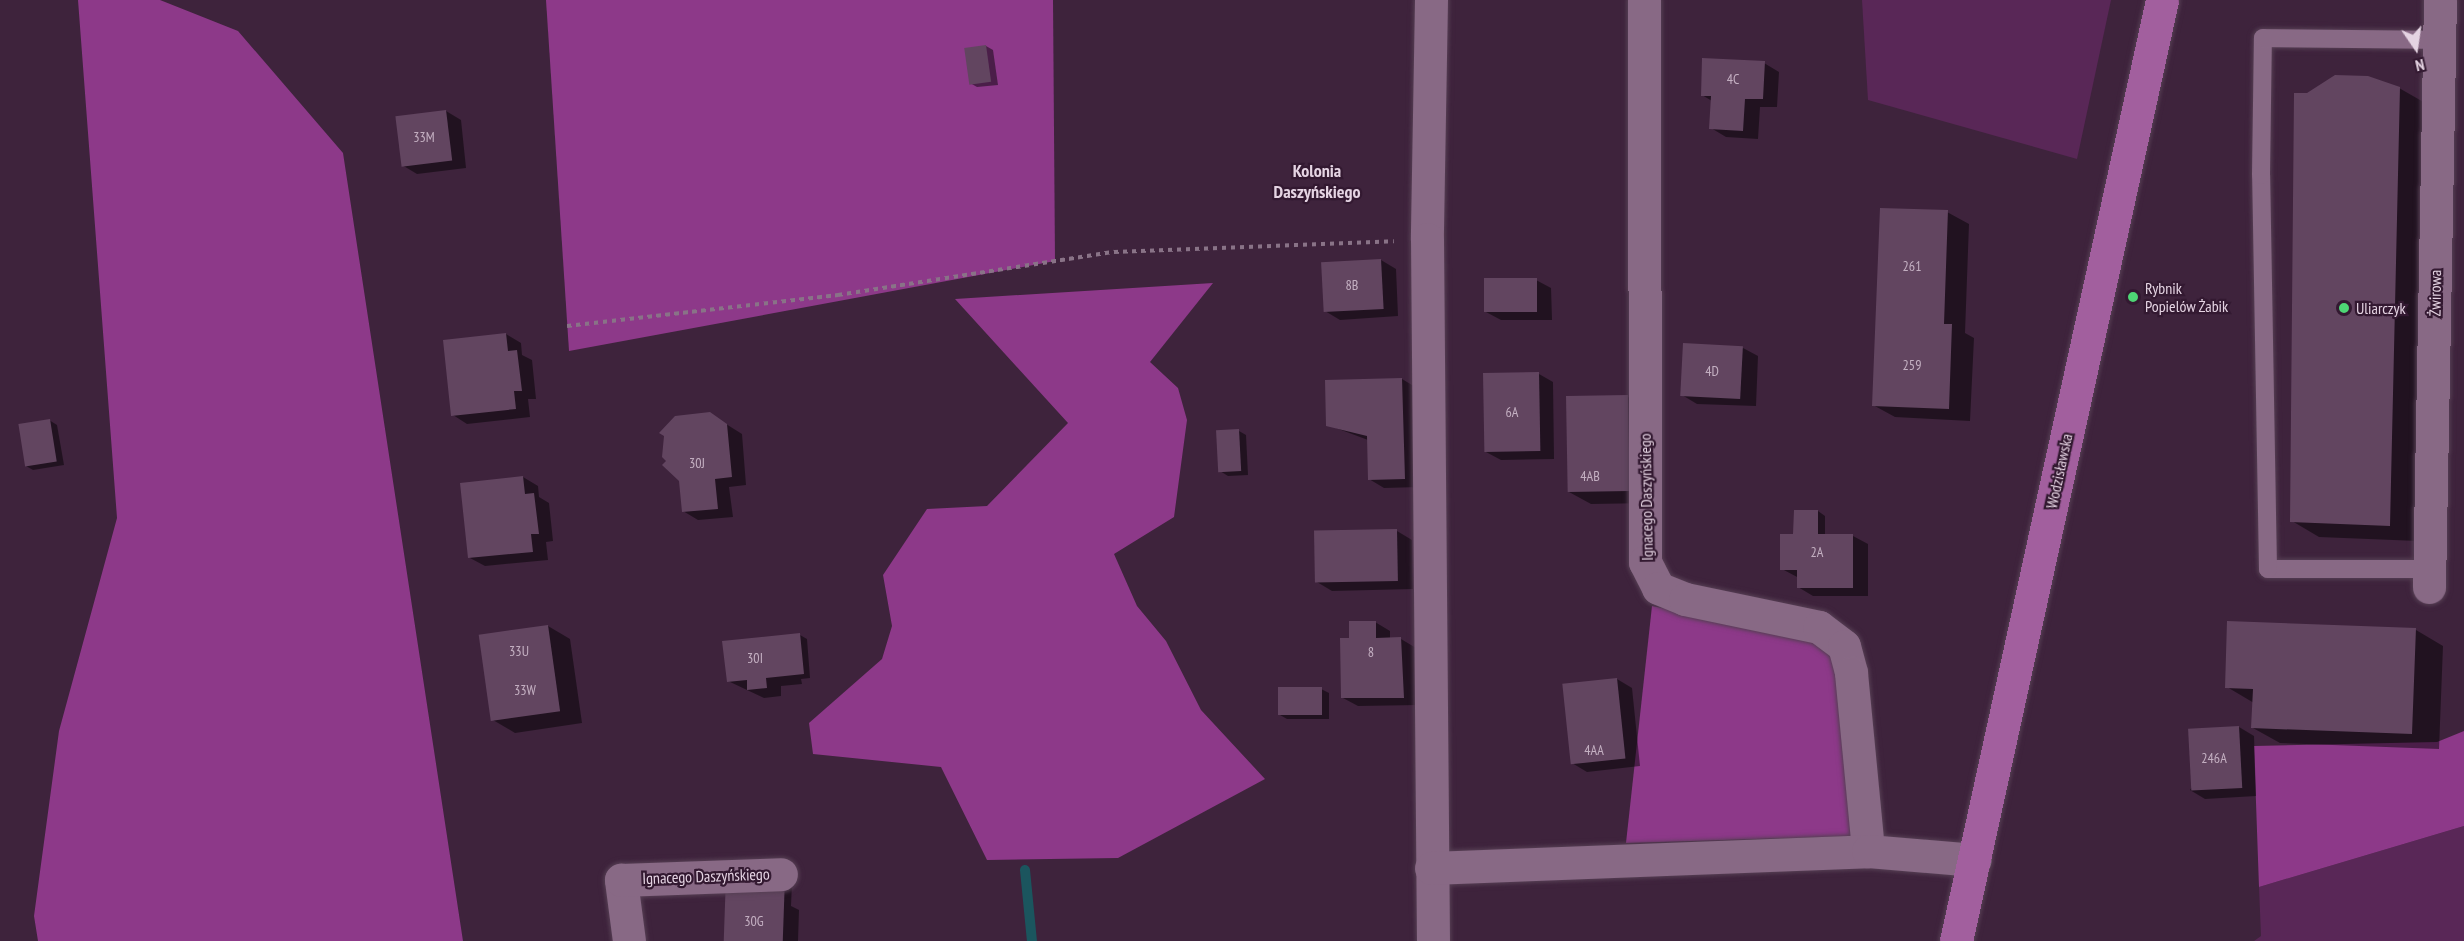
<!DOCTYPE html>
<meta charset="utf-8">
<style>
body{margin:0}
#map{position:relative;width:2464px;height:941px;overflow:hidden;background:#3e233c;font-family:"PT Sans Narrow",sans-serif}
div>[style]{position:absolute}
.green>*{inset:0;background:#592757}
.forest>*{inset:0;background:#8d3989}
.shadow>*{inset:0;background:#0007}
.stream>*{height:10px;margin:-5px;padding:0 5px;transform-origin:5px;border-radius:5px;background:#1b555e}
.building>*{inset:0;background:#624560;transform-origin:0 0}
.path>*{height:4px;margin-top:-2px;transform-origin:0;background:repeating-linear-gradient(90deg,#897387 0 4.5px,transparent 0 9px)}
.roads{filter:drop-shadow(0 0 2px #563f54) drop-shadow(0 0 2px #563f54)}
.service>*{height:18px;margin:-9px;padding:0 9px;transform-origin:9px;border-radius:9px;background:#886985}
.minor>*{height:33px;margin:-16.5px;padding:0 16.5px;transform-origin:16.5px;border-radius:16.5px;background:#886985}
.primary>*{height:33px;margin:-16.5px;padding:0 16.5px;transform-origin:16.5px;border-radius:16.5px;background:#a25f9e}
.dots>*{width:16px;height:16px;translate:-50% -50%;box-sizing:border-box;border:3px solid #331931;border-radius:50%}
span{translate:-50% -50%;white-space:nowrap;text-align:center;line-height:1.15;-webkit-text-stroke:4.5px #331931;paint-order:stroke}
.number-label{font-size:14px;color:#c4b0c2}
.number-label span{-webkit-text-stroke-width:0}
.poi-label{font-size:16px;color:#e5d4e3}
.left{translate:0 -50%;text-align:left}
.street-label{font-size:16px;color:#e5d4e3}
.neighbourhood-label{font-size:18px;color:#e5d4e3;font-weight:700}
.north{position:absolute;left:2386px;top:18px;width:60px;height:60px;-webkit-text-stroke:4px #331931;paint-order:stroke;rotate:167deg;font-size:16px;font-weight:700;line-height:24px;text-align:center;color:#e5d4e3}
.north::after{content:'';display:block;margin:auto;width:21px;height:27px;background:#e5d4e3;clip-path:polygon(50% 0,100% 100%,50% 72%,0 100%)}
</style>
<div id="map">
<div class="green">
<div style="clip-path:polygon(1862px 0,2111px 0,2077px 159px,1868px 100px)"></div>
<div style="clip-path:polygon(2464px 826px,2464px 941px,2254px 941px,2261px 936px,2259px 887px)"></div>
</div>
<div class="forest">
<div style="clip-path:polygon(78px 0,160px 0,238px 31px,343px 153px,463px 941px,38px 941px,34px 916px,59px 731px,117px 518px)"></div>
<div style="clip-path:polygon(546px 0,1053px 0,1055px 261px,569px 351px)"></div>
<div style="clip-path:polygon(1213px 283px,1150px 362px,1178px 388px,1187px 420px,1174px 517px,1114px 554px,1137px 606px,1166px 641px,1201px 710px,1265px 779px,1118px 858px,987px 860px,941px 767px,813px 754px,809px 723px,882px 659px,892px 626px,883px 575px,927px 509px,987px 506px,1068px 423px,955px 299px)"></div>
<div style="clip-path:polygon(1652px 606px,1820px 640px,1841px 661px,1857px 836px,1626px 843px)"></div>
<div style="clip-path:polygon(2464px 731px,2464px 826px,2259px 887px,2254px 746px,2437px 742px)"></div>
</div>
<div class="shadow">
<div style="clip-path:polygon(986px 46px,993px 50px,998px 85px,977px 87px,970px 83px)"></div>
<div style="clip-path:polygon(1764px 63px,1779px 72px,1777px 107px,1760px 107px,1758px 139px,1726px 137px,1711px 128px,1712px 101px,1702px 95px)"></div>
<div style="clip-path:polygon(2399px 88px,2427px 104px,2418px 541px,2319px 537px,2292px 521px)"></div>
<div style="clip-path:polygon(446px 111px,461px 120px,466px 168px,417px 174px,402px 165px)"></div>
<div style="clip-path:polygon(1947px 212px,1969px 224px,1965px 333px,1974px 338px,1970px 421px,1895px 417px,1873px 405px)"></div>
<div style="clip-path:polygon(1381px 260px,1396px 269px,1398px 316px,1340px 320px,1325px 311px)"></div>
<div style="clip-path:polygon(1536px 280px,1551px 288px,1552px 320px,1501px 320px,1486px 312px)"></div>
<div style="clip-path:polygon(506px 334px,521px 343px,522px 355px,532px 360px,536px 399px,528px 399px,530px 417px,467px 424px,453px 415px)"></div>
<div style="clip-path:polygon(1743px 348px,1758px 356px,1756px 406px,1697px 404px,1682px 395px)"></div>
<div style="clip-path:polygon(1539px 374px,1553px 382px,1554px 459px,1501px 460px,1486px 452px)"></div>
<div style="clip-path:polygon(1402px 379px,1417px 388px,1419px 487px,1384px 488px,1369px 479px,1368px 440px,1328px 425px)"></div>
<div style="clip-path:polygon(1628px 397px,1650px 409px,1651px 503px,1591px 504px,1569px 492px)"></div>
<div style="clip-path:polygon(710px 414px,742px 434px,746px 485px,729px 487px,733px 517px,698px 520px,683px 511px)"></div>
<div style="clip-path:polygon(49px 420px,57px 425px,64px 465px,33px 470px,26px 466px)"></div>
<div style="clip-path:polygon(1239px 431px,1246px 435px,1248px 475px,1228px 476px,1220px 471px)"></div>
<div style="clip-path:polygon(523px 477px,538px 486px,539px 497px,549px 503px,553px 541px,546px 542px,548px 560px,485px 566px,470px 558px)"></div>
<div style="clip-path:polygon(1818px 511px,1825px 516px,1825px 535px,1853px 536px,1868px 544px,1868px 596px,1813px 596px,1798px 587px,1799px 578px,1782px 569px,1795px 535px)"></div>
<div style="clip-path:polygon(1397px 531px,1412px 540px,1413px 589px,1332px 591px,1317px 582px)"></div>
<div style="clip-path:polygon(1375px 622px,1390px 631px,1390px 639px,1401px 639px,1416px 648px,1419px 705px,1358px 706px,1343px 698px,1350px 640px)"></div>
<div style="clip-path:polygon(548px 626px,570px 639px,582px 723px,515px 733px,493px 720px)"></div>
<div style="clip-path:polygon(2416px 630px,2443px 646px,2439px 749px,2280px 743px,2253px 728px,2254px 703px,2227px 687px)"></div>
<div style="clip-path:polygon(800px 635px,807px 639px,810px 678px,801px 679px,802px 684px,781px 686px,781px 696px,764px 698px,728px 681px)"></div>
<div style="clip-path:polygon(1617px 679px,1632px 688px,1640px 766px,1587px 772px,1572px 763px)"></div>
<div style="clip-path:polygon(1321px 689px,1329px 693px,1329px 719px,1287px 719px,1280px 715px)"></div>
<div style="clip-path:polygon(2239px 727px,2254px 736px,2256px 796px,2205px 799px,2190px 790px)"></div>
<div style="clip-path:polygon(728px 877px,792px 883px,791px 906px,799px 910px,798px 941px,725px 941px)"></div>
</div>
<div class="stream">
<div style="left:1025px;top:870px;width:71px;rotate:84.4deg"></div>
</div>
<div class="building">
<div style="left:986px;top:45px;width:37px;height:22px;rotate:82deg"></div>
<div style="clip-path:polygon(1702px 58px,1765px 61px,1763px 99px,1745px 99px,1743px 131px,1709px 129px,1711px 96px,1701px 96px)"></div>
<div style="clip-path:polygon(2335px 75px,2368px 76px,2400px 87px,2390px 526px,2290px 522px,2294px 93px,2307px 93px)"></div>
<div style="left:446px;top:110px;width:51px;height:51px;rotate:83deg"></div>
<div style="clip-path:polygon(1880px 208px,1948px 210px,1944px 324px,1952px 324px,1949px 409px,1872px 406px)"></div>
<div style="left:1381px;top:259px;width:50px;height:60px;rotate:87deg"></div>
<div style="left:1537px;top:278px;width:34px;height:53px;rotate:90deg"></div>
<div style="clip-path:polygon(506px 333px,508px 351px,517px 350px,522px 391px,514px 391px,516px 409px,451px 416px,443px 340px)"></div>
<div style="left:1683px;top:343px;width:60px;height:53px;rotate:3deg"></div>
<div style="left:1539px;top:372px;width:79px;height:56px;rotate:89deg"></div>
<div style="clip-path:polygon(1402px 378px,1405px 479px,1368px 480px,1367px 436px,1326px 426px,1325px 380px)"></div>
<div style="left:1628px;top:395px;width:96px;height:62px;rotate:89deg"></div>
<div style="clip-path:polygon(710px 412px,727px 424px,732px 477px,715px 479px,718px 509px,682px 512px,679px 481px,662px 465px,666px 461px,662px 457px,664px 436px,659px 433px,675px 416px)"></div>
<div style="left:50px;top:419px;width:43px;height:32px;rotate:81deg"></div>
<div style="left:1239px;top:429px;width:42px;height:23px;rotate:87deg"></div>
<div style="clip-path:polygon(523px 476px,525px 494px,534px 493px,539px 534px,531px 534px,533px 552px,468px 558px,460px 483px)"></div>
<div style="clip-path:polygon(1794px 510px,1818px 510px,1818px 534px,1853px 534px,1853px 588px,1797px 588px,1797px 570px,1780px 570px,1780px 534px,1793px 534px)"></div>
<div style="left:1397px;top:529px;width:52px;height:83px;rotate:89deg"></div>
<div style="clip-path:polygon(1349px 621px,1376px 621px,1376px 638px,1401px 637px,1404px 698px,1341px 698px,1340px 638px,1349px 638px)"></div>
<div style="clip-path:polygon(2227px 621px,2416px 628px,2412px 734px,2251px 728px,2253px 689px,2225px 688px)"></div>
<div style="left:548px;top:625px;width:87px;height:70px;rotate:82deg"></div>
<div style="clip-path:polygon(800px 633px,804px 674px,766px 678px,767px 688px,747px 690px,747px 680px,727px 682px,722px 641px)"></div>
<div style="left:1617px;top:678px;width:81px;height:55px;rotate:84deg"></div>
<div style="left:1322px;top:687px;width:28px;height:44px;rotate:90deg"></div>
<div style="left:2239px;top:726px;width:62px;height:51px;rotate:87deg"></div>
<div style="left:726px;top:876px;width:59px;height:65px;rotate:2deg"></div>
</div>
<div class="path">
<div style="left:567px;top:326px;width:273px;rotate:-6.5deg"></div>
<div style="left:838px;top:295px;width:279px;rotate:-8.9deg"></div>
<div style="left:1114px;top:252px;width:280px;rotate:-2.2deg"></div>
</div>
<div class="roads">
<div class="service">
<div style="left:2429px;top:569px;width:161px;rotate:180deg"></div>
<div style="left:2268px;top:569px;width:394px;rotate:-91deg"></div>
<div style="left:2261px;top:175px;width:137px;rotate:-89.2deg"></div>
<div style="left:2263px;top:38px;width:178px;rotate:0.6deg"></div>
</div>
<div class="minor">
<div style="left:1431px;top:0;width:239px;rotate:91deg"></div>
<div style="left:1427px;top:239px;width:702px;rotate:89.51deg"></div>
<div style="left:1644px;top:0;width:562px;rotate:89.9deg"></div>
<div style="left:1645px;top:562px;width:29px;rotate:63deg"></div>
<div style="left:1658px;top:588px;width:29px;rotate:22deg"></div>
<div style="left:1685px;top:599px;width:137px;rotate:11.8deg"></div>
<div style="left:1819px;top:627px;width:31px;rotate:37deg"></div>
<div style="left:1844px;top:646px;width:28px;rotate:75deg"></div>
<div style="left:1851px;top:673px;width:179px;rotate:84.5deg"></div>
<div style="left:2429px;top:587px;width:587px;rotate:-88.93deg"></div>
<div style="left:1431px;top:868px;width:437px;rotate:-2.2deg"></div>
<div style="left:1868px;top:851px;width:107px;rotate:4.8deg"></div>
<div style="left:629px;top:941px;width:62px;rotate:-97.5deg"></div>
<div style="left:621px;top:880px;width:160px;rotate:-2.1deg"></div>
</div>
<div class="primary">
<div style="left:1956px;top:941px;width:963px;rotate:-77.65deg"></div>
</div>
</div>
<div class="dots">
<div style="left:2133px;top:297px;background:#4ed675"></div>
<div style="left:2344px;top:308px;background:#4ed675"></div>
</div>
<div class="number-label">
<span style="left:1733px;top:79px">4C</span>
<span style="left:424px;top:137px">33M</span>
<span style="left:1912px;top:266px">261</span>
<span style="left:1352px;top:285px">8B</span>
<span style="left:1912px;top:365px">259</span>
<span style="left:1712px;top:371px">4D</span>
<span style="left:1512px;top:412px">6A</span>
<span style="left:697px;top:463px">30J</span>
<span style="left:1590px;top:476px">4AB</span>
<span style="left:1817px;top:552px">2A</span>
<span style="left:519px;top:651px">33U</span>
<span style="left:1371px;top:652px">8</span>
<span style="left:755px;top:658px">30I</span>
<span style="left:525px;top:690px">33W</span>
<span style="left:1594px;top:750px">4AA</span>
<span style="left:2214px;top:758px">246A</span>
<span style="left:754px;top:921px">30G</span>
</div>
<div class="poi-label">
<span class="left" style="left:2145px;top:297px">Rybnik<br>Popielów Żabik</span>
<span class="left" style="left:2356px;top:308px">Uliarczyk</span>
</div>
<div class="street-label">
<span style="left:2435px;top:293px;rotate:-89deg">Żwirowa</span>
<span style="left:2059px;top:471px;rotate:-78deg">Wodzisławska</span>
<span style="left:1646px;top:497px;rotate:-91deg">Ignacego Daszyńskiego</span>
<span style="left:706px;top:876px;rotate:-2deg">Ignacego Daszyńskiego</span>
</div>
<div class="neighbourhood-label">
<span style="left:1317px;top:182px">Kolonia<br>Daszyńskiego</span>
</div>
<div class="north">N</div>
</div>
